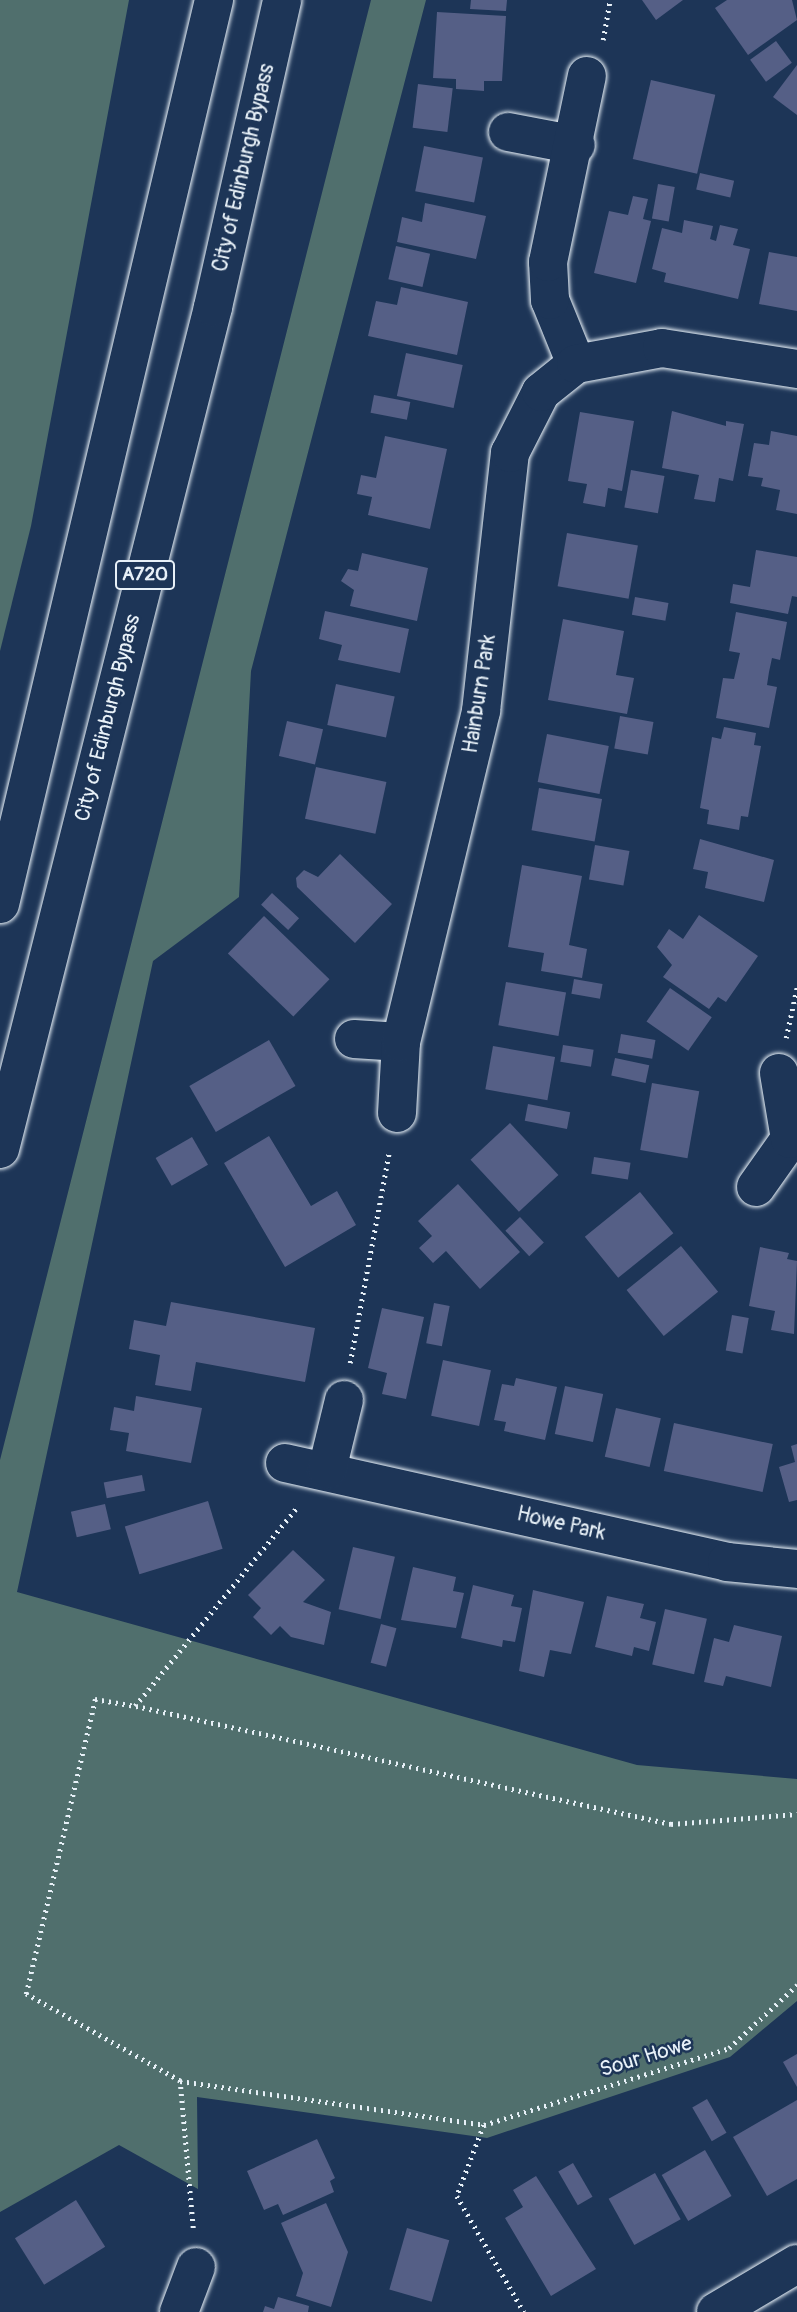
<!DOCTYPE html>
<style>
body{margin:0}
#map{position:relative;width:797px;height:2312px;overflow:hidden;background:#1d3557;font-family:Pangolin,sans-serif}
div>[style]{position:absolute}
.green>*{inset:0;background:#506f6d}
.building>*{inset:0;background:#555f86;transform-origin:0 0}
.path>*{height:4.5px;margin-top:-2.25px;transform-origin:0;background:repeating-linear-gradient(90deg,#e8f1f8 0 2px,transparent 0 7px)}
.roads{filter:drop-shadow(0 0 2px #e8f1f8) drop-shadow(0 0 2px #e8f1f8)}
.street>*{height:38px;margin:-19px;padding:0 19px;transform-origin:19px;border-radius:19px;background:#1d3557}
.highway>*{height:38px;margin:-19px;padding:0 19px;transform-origin:19px;border-radius:19px;background:#1d3557}
span{translate:-50% -50%;white-space:nowrap;text-align:center;line-height:1.15;-webkit-text-stroke:5px #1d3557;paint-order:stroke}
.shield-label span{padding:2px 5px;background:#1d3557;border:2px solid;border-radius:5px;-webkit-text-stroke-width:0}
.shield-label{font-size:19px;color:#e8f1f8;font-weight:700}
.street-label{font-size:21px;color:#e8f1f8}
</style>
<div id="map">
<div class="green">
<div style="clip-path:polygon(0 0,129px 0,31px 526px,0 651px)"></div>
<div style="clip-path:polygon(371px 0,426px 0,251px 671px,239px 897px,153px 961px,17px 1592px,637px 1765px,797px 1779px,797px 2001px,730px 2057px,487px 2138px,197px 2097px,198px 2189px,119px 2145px,0 2212px,0 1460px)"></div>
</div>
<div class="building">
<div style="clip-path:polygon(471px 0,507px 0,506px 11px,470px 9px)"></div>
<div style="clip-path:polygon(642px 0,683px 0,656px 20px)"></div>
<div style="clip-path:polygon(727px 0,792px 0,797px 20px,748px 55px,715px 8px)"></div>
<div style="clip-path:polygon(437px 12px,506px 16px,502px 81px,484px 81px,484px 91px,471px 90px,456px 89px,456px 79px,433px 78px)"></div>
<div style="left:776px;top:41px;width:27px;height:32px;rotate:54deg"></div>
<div style="clip-path:polygon(797px 65px,797px 115px,773px 97px)"></div>
<div style="left:651px;top:80px;width:66px;height:81px;rotate:13deg"></div>
<div style="left:418px;top:84px;width:35px;height:44px;rotate:7deg"></div>
<div style="left:424px;top:146px;width:60px;height:46px;rotate:11deg"></div>
<div style="left:700px;top:173px;width:35px;height:17px;rotate:13deg"></div>
<div style="left:658px;top:184px;width:17px;height:35px;rotate:10deg"></div>
<div style="clip-path:polygon(633px 196px,648px 199px,643px 219px,651px 221px,636px 283px,594px 273px,609px 211px,628px 215px)"></div>
<div style="clip-path:polygon(425px 203px,486px 216px,476px 259px,397px 242px,402px 217px,422px 222px)"></div>
<div style="clip-path:polygon(684px 220px,713px 226px,710px 239px,716px 241px,720px 225px,738px 229px,733px 245px,750px 249px,738px 299px,664px 282px,666px 273px,652px 269px,662px 228px,682px 233px)"></div>
<div style="left:396px;top:246px;width:35px;height:34px;rotate:13deg"></div>
<div style="clip-path:polygon(769px 252px,797px 257px,797px 311px,759px 304px)"></div>
<div style="clip-path:polygon(401px 287px,468px 302px,457px 355px,368px 336px,376px 301px,397px 305px)"></div>
<div style="left:406px;top:353px;width:58px;height:44px;rotate:12deg"></div>
<div style="left:374px;top:395px;width:37px;height:18px;rotate:11deg"></div>
<div style="clip-path:polygon(672px 411px,726px 426px,726px 421px,744px 424px,733px 481px,719px 478px,715px 502px,694px 499px,699px 475px,662px 468px)"></div>
<div style="clip-path:polygon(580px 412px,634px 421px,622px 491px,608px 488px,605px 507px,583px 503px,587px 484px,568px 481px)"></div>
<div style="clip-path:polygon(771px 431px,797px 436px,797px 514px,776px 510px,780px 490px,761px 486px,763px 478px,748px 476px,754px 443px,769px 445px)"></div>
<div style="clip-path:polygon(385px 436px,447px 449px,430px 529px,368px 515px,372px 497px,357px 494px,361px 475px,376px 478px)"></div>
<div style="left:631px;top:470px;width:34px;height:38px;rotate:10deg"></div>
<div style="left:567px;top:533px;width:72px;height:54px;rotate:10deg"></div>
<div style="clip-path:polygon(756px 550px,797px 557px,797px 597px,792px 596px,788px 614px,730px 603px,733px 584px,750px 587px)"></div>
<div style="clip-path:polygon(362px 553px,428px 568px,417px 621px,350px 606px,354px 590px,341px 581px,348px 569px,358px 571px)"></div>
<div style="left:635px;top:597px;width:34px;height:18px;rotate:10deg"></div>
<div style="clip-path:polygon(325px 611px,409px 629px,400px 673px,338px 660px,342px 645px,319px 639px)"></div>
<div style="clip-path:polygon(736px 612px,787px 622px,780px 660px,772px 658px,769px 672px,767px 685px,777px 687px,769px 728px,716px 718px,723px 678px,734px 679px,740px 653px,729px 651px)"></div>
<div style="clip-path:polygon(563px 619px,624px 631px,616px 675px,634px 678px,627px 714px,548px 700px)"></div>
<div style="left:336px;top:684px;width:60px;height:42px;rotate:12deg"></div>
<div style="left:620px;top:716px;width:34px;height:33px;rotate:10deg"></div>
<div style="left:287px;top:721px;width:37px;height:36px;rotate:13deg"></div>
<div style="clip-path:polygon(724px 727px,756px 733px,754px 745px,761px 746px,748px 817px,741px 816px,739px 830px,707px 824px,709px 810px,700px 808px,712px 737px,721px 739px)"></div>
<div style="left:547px;top:734px;width:63px;height:49px;rotate:11deg"></div>
<div style="left:316px;top:767px;width:72px;height:53px;rotate:12deg"></div>
<div style="left:539px;top:788px;width:64px;height:43px;rotate:10deg"></div>
<div style="clip-path:polygon(700px 839px,774px 860px,764px 902px,705px 888px,708px 872px,693px 869px)"></div>
<div style="left:595px;top:845px;width:35px;height:35px;rotate:10deg"></div>
<div style="clip-path:polygon(340px 854px,392px 904px,355px 943px,297px 887px,296px 878px,304px 870px,318px 877px)"></div>
<div style="clip-path:polygon(522px 865px,582px 876px,569px 945px,587px 949px,582px 978px,541px 971px,544px 953px,508px 947px)"></div>
<div style="left:272px;top:893px;width:37px;height:16px;rotate:43deg"></div>
<div style="clip-path:polygon(699px 915px,758px 956px,726px 1002px,718px 997px,709px 1009px,663px 977px,672px 965px,657px 947px,669px 929px,683px 939px)"></div>
<div style="left:264px;top:916px;width:91px;height:52px;rotate:44deg"></div>
<div style="left:574px;top:979px;width:29px;height:15px;rotate:10deg"></div>
<div style="left:506px;top:982px;width:61px;height:44px;rotate:10deg"></div>
<div style="left:670px;top:988px;width:51px;height:41px;rotate:35deg"></div>
<div style="left:621px;top:1034px;width:35px;height:19px;rotate:10deg"></div>
<div style="left:269px;top:1040px;width:53px;height:92px;rotate:60deg"></div>
<div style="left:563px;top:1045px;width:31px;height:17px;rotate:9deg"></div>
<div style="left:493px;top:1046px;width:63px;height:44px;rotate:10deg"></div>
<div style="left:615px;top:1058px;width:35px;height:18px;rotate:12deg"></div>
<div style="left:652px;top:1083px;width:48px;height:68px;rotate:10deg"></div>
<div style="left:528px;top:1104px;width:43px;height:17px;rotate:11deg"></div>
<div style="left:510px;top:1123px;width:71px;height:54px;rotate:47deg"></div>
<div style="clip-path:polygon(269px 1136px,311px 1206px,337px 1191px,356px 1225px,285px 1267px,224px 1163px)"></div>
<div style="left:192px;top:1137px;width:32px;height:42px;rotate:60deg"></div>
<div style="left:594px;top:1157px;width:37px;height:17px;rotate:9deg"></div>
<div style="clip-path:polygon(458px 1184px,520px 1252px,480px 1289px,446px 1251px,433px 1263px,419px 1248px,432px 1236px,418px 1221px)"></div>
<div style="left:640px;top:1192px;width:53px;height:71px;rotate:51deg"></div>
<div style="left:520px;top:1217px;width:35px;height:20px;rotate:47deg"></div>
<div style="left:681px;top:1246px;width:59px;height:70px;rotate:51deg"></div>
<div style="clip-path:polygon(760px 1247px,789px 1253px,787px 1259px,797px 1261px,794px 1334px,771px 1330px,775px 1311px,749px 1306px)"></div>
<div style="clip-path:polygon(171px 1302px,315px 1328px,305px 1382px,196px 1362px,191px 1391px,155px 1385px,160px 1355px,129px 1349px,134px 1320px,166px 1326px)"></div>
<div style="left:434px;top:1303px;width:16px;height:41px;rotate:11deg"></div>
<div style="clip-path:polygon(382px 1308px,424px 1317px,406px 1399px,382px 1394px,387px 1373px,368px 1368px)"></div>
<div style="left:732px;top:1315px;width:17px;height:36px;rotate:10deg"></div>
<div style="left:443px;top:1360px;width:49px;height:57px;rotate:12deg"></div>
<div style="clip-path:polygon(516px 1378px,557px 1387px,545px 1440px,504px 1431px,506px 1422px,494px 1420px,502px 1384px,514px 1386px)"></div>
<div style="left:565px;top:1386px;width:39px;height:49px;rotate:12deg"></div>
<div style="clip-path:polygon(136px 1396px,202px 1408px,191px 1463px,126px 1451px,129px 1433px,110px 1430px,114px 1407px,134px 1411px)"></div>
<div style="left:616px;top:1408px;width:46px;height:50px;rotate:13deg"></div>
<div style="left:674px;top:1423px;width:101px;height:49px;rotate:12deg"></div>
<div style="clip-path:polygon(797px 1444px,797px 1500px,789px 1502px,779px 1467px,795px 1462px,791px 1446px)"></div>
<div style="left:142px;top:1475px;width:16px;height:39px;rotate:79deg"></div>
<div style="left:208px;top:1501px;width:50px;height:87px;rotate:73deg"></div>
<div style="left:105px;top:1504px;width:26px;height:35px;rotate:77deg"></div>
<div style="left:353px;top:1547px;width:43px;height:64px;rotate:13deg"></div>
<div style="clip-path:polygon(293px 1550px,325px 1580px,303px 1602px,331px 1612px,324px 1645px,291px 1637px,280px 1626px,271px 1635px,253px 1617px,261px 1608px,248px 1595px)"></div>
<div style="clip-path:polygon(413px 1567px,456px 1577px,453px 1591px,464px 1593px,456px 1628px,401px 1620px)"></div>
<div style="clip-path:polygon(473px 1585px,514px 1595px,511px 1606px,522px 1608px,515px 1642px,503px 1640px,502px 1647px,461px 1638px)"></div>
<div style="clip-path:polygon(533px 1590px,584px 1602px,571px 1654px,550px 1650px,544px 1677px,519px 1671px)"></div>
<div style="clip-path:polygon(607px 1596px,644px 1604px,640px 1618px,656px 1622px,649px 1651px,634px 1647px,632px 1656px,595px 1647px)"></div>
<div style="left:665px;top:1609px;width:43px;height:57px;rotate:13deg"></div>
<div style="left:381px;top:1624px;width:16px;height:40px;rotate:15deg"></div>
<div style="clip-path:polygon(734px 1625px,782px 1636px,771px 1687px,726px 1676px,723px 1686px,704px 1682px,714px 1638px,729px 1642px)"></div>
<div style="clip-path:polygon(797px 2054px,797px 2087px,783px 2062px)"></div>
<div style="left:707px;top:2099px;width:39px;height:17px;rotate:60deg"></div>
<div style="clip-path:polygon(797px 2100px,797px 2179px,767px 2196px,733px 2137px)"></div>
<div style="clip-path:polygon(317px 2139px,335px 2178px,330px 2181px,334px 2192px,283px 2215px,278px 2204px,264px 2210px,247px 2171px)"></div>
<div style="left:705px;top:2150px;width:53px;height:50px;rotate:60deg"></div>
<div style="left:573px;top:2163px;width:39px;height:17px;rotate:60deg"></div>
<div style="left:655px;top:2173px;width:53px;height:53px;rotate:61deg"></div>
<div style="clip-path:polygon(536px 2176px,596px 2269px,551px 2296px,505px 2218px,523px 2207px,513px 2190px)"></div>
<div style="left:76px;top:2200px;width:55px;height:72px;rotate:58deg"></div>
<div style="clip-path:polygon(326px 2203px,348px 2252px,331px 2307px,296px 2296px,303px 2273px,281px 2223px)"></div>
<div style="left:407px;top:2228px;width:44px;height:64px;rotate:16deg"></div>
<div style="clip-path:polygon(278px 2297px,309px 2306px,308px 2312px,263px 2312px,265px 2306px,274px 2309px)"></div>
</div>
<div class="path">
<div style="left:603px;top:40px;width:41px;rotate:-80.1deg"></div>
<div style="left:786px;top:1038px;width:52px;rotate:-77.8deg"></div>
<div style="left:350px;top:1363px;width:215px;rotate:-79.5deg"></div>
<div style="left:136px;top:1706px;width:548px;rotate:12.44deg"></div>
<div style="left:671px;top:1824px;width:126px;rotate:-4.5deg"></div>
<div style="left:180px;top:2081px;width:307px;rotate:8.2deg"></div>
<div style="left:484px;top:2125px;width:76px;rotate:110.8deg"></div>
<div style="left:457px;top:2196px;width:134px;rotate:60deg"></div>
<div style="left:484px;top:2125px;width:257px;rotate:-17.4deg"></div>
<div style="left:729px;top:2048px;width:93px;rotate:-42.8deg"></div>
<div style="left:193px;top:2228px;width:148px;rotate:-95.1deg"></div>
<div style="left:180px;top:2081px;width:177px;rotate:-150.5deg"></div>
<div style="left:26px;top:1994px;width:303px;rotate:-76.8deg"></div>
<div style="left:95px;top:1699px;width:41px;rotate:9.9deg"></div>
<div style="left:135px;top:1706px;width:258px;rotate:-50.8deg"></div>
</div>
<div class="roads">
<div class="street">
<div style="left:508px;top:132px;width:69px;rotate:10.8deg"></div>
<div style="left:576px;top:364px;width:69px;rotate:-112.1deg"></div>
<div style="left:550px;top:300px;width:38px;rotate:-93deg"></div>
<div style="left:548px;top:262px;width:190px;rotate:-78.2deg"></div>
<div style="left:354px;top:1039px;width:47px;rotate:3.7deg"></div>
<div style="left:397px;top:1113px;width:71px;rotate:-86.8deg"></div>
<div style="left:401px;top:1042px;width:341px;rotate:-76.4deg"></div>
<div style="left:481px;top:711px;width:260px;rotate:-83.6deg"></div>
<div style="left:510px;top:453px;width:68px;rotate:-63.1deg"></div>
<div style="left:541px;top:392px;width:45px;rotate:-38.7deg"></div>
<div style="left:576px;top:364px;width:87px;rotate:-10.5deg"></div>
<div style="left:662px;top:348px;width:137px;rotate:8.8deg"></div>
<div style="left:756px;top:1187px;width:59px;rotate:-54.7deg"></div>
<div style="left:790px;top:1139px;width:67px;rotate:-99.5deg"></div>
<div style="left:285px;top:1463px;width:453px;rotate:12.6deg"></div>
<div style="left:727px;top:1562px;width:70px;rotate:5.7deg"></div>
<div style="left:327px;top:1470px;width:72px;rotate:-76.3deg"></div>
<div style="left:179px;top:2312px;width:48px;rotate:-69.3deg"></div>
<div style="left:716px;top:2312px;width:94px;rotate:-30.7deg"></div>
</div>
<div class="highway">
<div style="left:0;top:904px;width:929px;rotate:-76.68deg"></div>
<div style="left:0;top:1149px;width:869px;rotate:-75.8deg"></div>
<div style="left:213px;top:307px;width:315px;rotate:-77.3deg"></div>
</div>
</div>
<div class="shield-label">
<span style="left:145px;top:575px">A720</span>
</div>
<div class="street-label">
<span style="left:244px;top:168px;rotate:-77deg">City of Edinburgh Bypass</span>
<span style="left:480px;top:694px;rotate:-81deg">Hainburn Park</span>
<span style="left:108px;top:718px;rotate:-76deg">City of Edinburgh Bypass</span>
<span style="left:561px;top:1524px;rotate:13deg">Howe Park</span>
<span style="left:646px;top:2057px;rotate:-17deg">Sour Howe</span>
</div>
</div>
